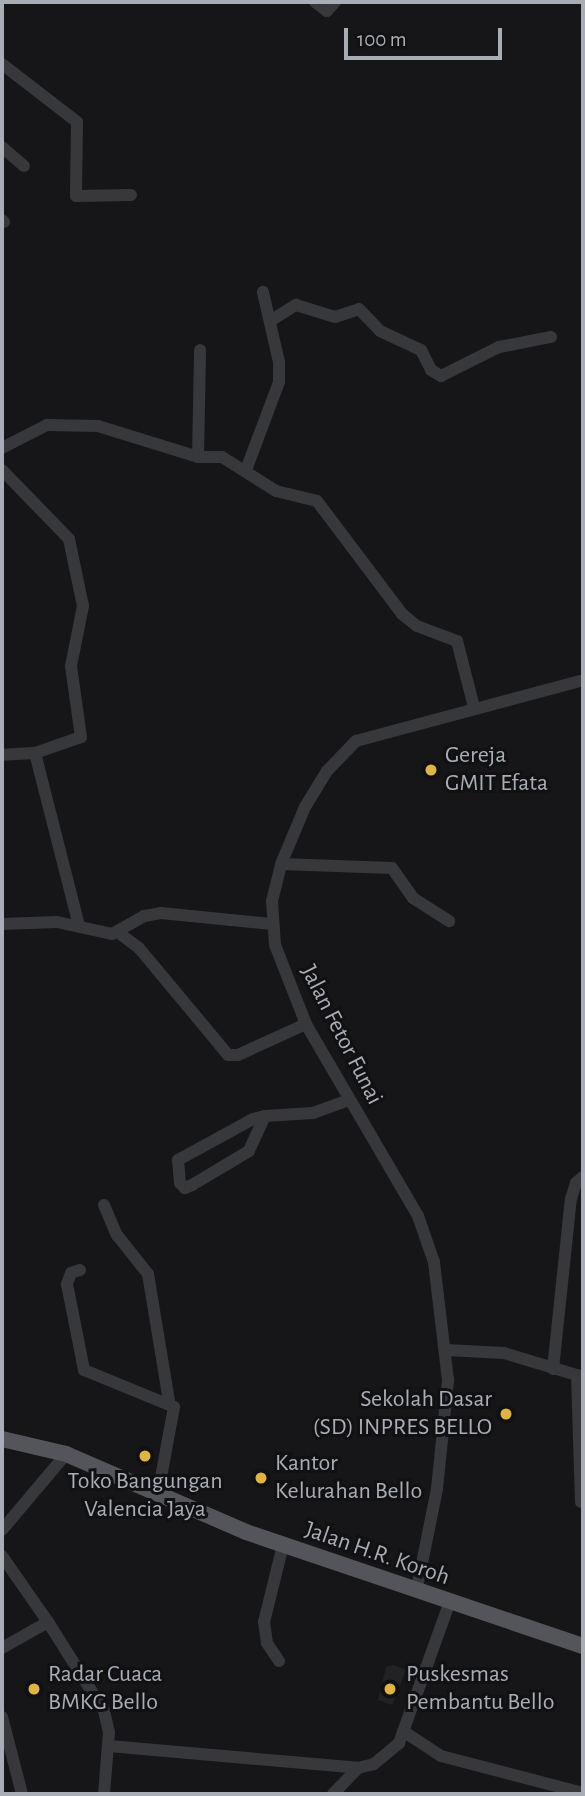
<!DOCTYPE html>
<style>
body{margin:0}
#map{position:relative;width:585px;height:1796px;overflow:hidden;background:#161618;font-family:"Alegreya Sans",sans-serif}
div>[style]{position:absolute}
.built>*{inset:0;background:#222224}
.minor>*{height:12px;margin:-6px;padding:0 6px;transform-origin:6px;border-radius:6px;background:#37383c}
.major>*{height:16px;margin:-8px;padding:0 8px;transform-origin:8px;border-radius:8px;background:#54555b}
.dots>*{width:19px;height:19px;translate:-50% -50%;box-sizing:border-box;border:4px solid #111113;border-radius:50%}
span{translate:-50% -50%;white-space:nowrap;text-align:center;line-height:1.15;-webkit-text-stroke:6px #111113;paint-order:stroke}
.poi-label{font-size:24px;color:#a9adb6}
.left{translate:0 -50%;text-align:left}
.right{translate:-100% -50%;text-align:right}
.street-label{font-size:24px;color:#a9adb6}
.frame{position:absolute;inset:0;border:4px solid #a9adb6;pointer-events:none}
.scale{position:absolute;left:344px;top:28px;width:158px;height:32px;box-sizing:border-box;border:4px solid #a9adb6;border-top:0;padding-left:9px;font-size:21px;line-height:24px;white-space:nowrap;color:#a9adb6;-webkit-text-stroke:5px #111113;paint-order:stroke}
</style>
<div id="map">
<div class="built">
<div style="clip-path:polygon(393px 1665px,406px 1670px,392px 1705px,378px 1700px,386px 1667px)"></div>
</div>
<div class="minor">
<div style="left:315px;top:2px;width:15px;rotate:37deg"></div>
<div style="left:327px;top:11px;width:12px;rotate:-48deg"></div>
<div style="left:2px;top:64px;width:95px;rotate:37.7deg"></div>
<div style="left:77px;top:122px;width:74px;rotate:90.8deg"></div>
<div style="left:76px;top:196px;width:55px;rotate:-1deg"></div>
<div style="left:2px;top:147px;width:29px;rotate:41deg"></div>
<div style="left:2px;top:220px;width:3px;rotate:45deg"></div>
<div style="left:270px;top:321px;width:31px;rotate:-32deg"></div>
<div style="left:296px;top:305px;width:41px;rotate:17.1deg"></div>
<div style="left:335px;top:317px;width:25px;rotate:-18deg"></div>
<div style="left:359px;top:309px;width:30px;rotate:46deg"></div>
<div style="left:380px;top:331px;width:45px;rotate:24.9deg"></div>
<div style="left:421px;top:350px;width:22px;rotate:63deg"></div>
<div style="left:431px;top:370px;width:12px;rotate:31deg"></div>
<div style="left:441px;top:376px;width:65px;rotate:-26.6deg"></div>
<div style="left:499px;top:347px;width:53px;rotate:-10.9deg"></div>
<div style="left:2px;top:448px;width:51px;rotate:-27.1deg"></div>
<div style="left:47px;top:425px;width:51px;rotate:1.1deg"></div>
<div style="left:98px;top:426px;width:105px;rotate:17.2deg"></div>
<div style="left:198px;top:457px;width:24px"></div>
<div style="left:222px;top:457px;width:64px;rotate:32.2deg"></div>
<div style="left:276px;top:491px;width:42px;rotate:13.7deg"></div>
<div style="left:317px;top:501px;width:141px;rotate:53deg"></div>
<div style="left:402px;top:614px;width:19px;rotate:39deg"></div>
<div style="left:417px;top:626px;width:43px;rotate:20.6deg"></div>
<div style="left:457px;top:641px;width:68px;rotate:75.6deg"></div>
<div style="left:198px;top:457px;width:107px;rotate:-88.9deg"></div>
<div style="left:2px;top:470px;width:96px;rotate:45.8deg"></div>
<div style="left:69px;top:539px;width:68px;rotate:78.2deg"></div>
<div style="left:83px;top:606px;width:61px;rotate:101.3deg"></div>
<div style="left:71px;top:666px;width:72px;rotate:82deg"></div>
<div style="left:81px;top:737px;width:49px;rotate:160.8deg"></div>
<div style="left:35px;top:753px;width:33px;rotate:177deg"></div>
<div style="left:246px;top:470px;width:94px;rotate:-69.4deg"></div>
<div style="left:279px;top:382px;width:20px;rotate:-90deg"></div>
<div style="left:279px;top:362px;width:72px;rotate:-102.9deg"></div>
<div style="left:35px;top:753px;width:179px;rotate:75.7deg"></div>
<div style="left:281px;top:864px;width:111px;rotate:2.1deg"></div>
<div style="left:392px;top:868px;width:37px;rotate:55deg"></div>
<div style="left:413px;top:898px;width:43px;rotate:32.6deg"></div>
<div style="left:2px;top:924px;width:55px;rotate:-2.1deg"></div>
<div style="left:57px;top:922px;width:56px;rotate:12.3deg"></div>
<div style="left:112px;top:934px;width:37px;rotate:-29deg"></div>
<div style="left:144px;top:916px;width:17px;rotate:-10deg"></div>
<div style="left:161px;top:913px;width:112px;rotate:5.7deg"></div>
<div style="left:119px;top:933px;width:25px;rotate:37deg"></div>
<div style="left:139px;top:948px;width:139px;rotate:50.2deg"></div>
<div style="left:228px;top:1055px;width:10px"></div>
<div style="left:238px;top:1055px;width:75px;rotate:-24.5deg"></div>
<div style="left:265px;top:1116px;width:38px;rotate:115deg"></div>
<div style="left:249px;top:1151px;width:66px;rotate:149.2deg"></div>
<div style="left:192px;top:1185px;width:8px;rotate:157deg"></div>
<div style="left:185px;top:1188px;width:7px;rotate:-135deg"></div>
<div style="left:180px;top:1183px;width:23px;rotate:-95deg"></div>
<div style="left:178px;top:1160px;width:85px;rotate:-28.7deg"></div>
<div style="left:253px;top:1119px;width:12px;rotate:-14deg"></div>
<div style="left:265px;top:1116px;width:48px;rotate:-3.6deg"></div>
<div style="left:313px;top:1113px;width:37px;rotate:-20deg"></div>
<div style="left:104px;top:1205px;width:33px;rotate:67deg"></div>
<div style="left:117px;top:1235px;width:50px;rotate:51.5deg"></div>
<div style="left:148px;top:1274px;width:129px;rotate:80.6deg"></div>
<div style="left:80px;top:1270px;width:9px;rotate:162deg"></div>
<div style="left:71px;top:1273px;width:12px;rotate:110deg"></div>
<div style="left:67px;top:1284px;width:88px;rotate:78.8deg"></div>
<div style="left:84px;top:1370px;width:97px;rotate:22.3deg"></div>
<div style="left:174px;top:1407px;width:87px;rotate:100.5deg"></div>
<div style="left:446px;top:1350px;width:58px;rotate:3deg"></div>
<div style="left:504px;top:1353px;width:83px;rotate:16.9deg"></div>
<div style="left:553px;top:1369px;width:171px;rotate:-84deg"></div>
<div style="left:571px;top:1199px;width:17px;rotate:-73deg"></div>
<div style="left:576px;top:1183px;width:9px;rotate:-41deg"></div>
<div style="left:577px;top:1375px;width:127px;rotate:88.2deg"></div>
<div style="left:2px;top:1530px;width:99px;rotate:-49.9deg"></div>
<div style="left:2px;top:1556px;width:80px;rotate:55.1deg"></div>
<div style="left:48px;top:1622px;width:53px;rotate:150.5deg"></div>
<div style="left:417px;top:1588px;width:101px;rotate:-78.6deg"></div>
<div style="left:437px;top:1489px;width:110px;rotate:-84.2deg"></div>
<div style="left:448px;top:1380px;width:119px;rotate:-96.8deg"></div>
<div style="left:434px;top:1262px;width:49px;rotate:-109.2deg"></div>
<div style="left:418px;top:1216px;width:222px;rotate:-120.3deg"></div>
<div style="left:306px;top:1024px;width:85px;rotate:-111.4deg"></div>
<div style="left:275px;top:945px;width:44px;rotate:-93.9deg"></div>
<div style="left:272px;top:901px;width:38px;rotate:-76deg"></div>
<div style="left:281px;top:864px;width:62px;rotate:-67.2deg"></div>
<div style="left:305px;top:807px;width:42px;rotate:-58.6deg"></div>
<div style="left:327px;top:771px;width:42px;rotate:-46deg"></div>
<div style="left:356px;top:741px;width:235px;rotate:-15deg"></div>
<div style="left:48px;top:1622px;width:105px;rotate:57.8deg"></div>
<div style="left:104px;top:1711px;width:22px;rotate:77deg"></div>
<div style="left:109px;top:1732px;width:62px;rotate:94.6deg"></div>
<div style="left:279px;top:1661px;width:22px;rotate:-124deg"></div>
<div style="left:267px;top:1643px;width:21px;rotate:-98deg"></div>
<div style="left:264px;top:1622px;width:79px;rotate:-76.1deg"></div>
<div style="left:2px;top:1717px;width:80px;rotate:75.4deg"></div>
<div style="left:403px;top:1731px;width:45px;rotate:33.3deg"></div>
<div style="left:441px;top:1756px;width:147px;rotate:14.6deg"></div>
<div style="left:109px;top:1746px;width:250px;rotate:5deg"></div>
<div style="left:358px;top:1768px;width:16px;rotate:-14deg"></div>
<div style="left:374px;top:1764px;width:33px;rotate:-40deg"></div>
<div style="left:399px;top:1743px;width:148px;rotate:-70.2deg"></div>
<div style="left:333px;top:1794px;width:36px;rotate:-46deg"></div>
</div>
<div class="major">
<div style="left:2px;top:1439px;width:66px;rotate:13.2deg"></div>
<div style="left:66px;top:1454px;width:196px;rotate:23.4deg"></div>
<div style="left:246px;top:1532px;width:356px;rotate:18.7deg"></div>
</div>
<div class="dots">
<div style="left:431px;top:770px;background:#dfb446"></div>
<div style="left:506px;top:1414px;background:#dfb446"></div>
<div style="left:145px;top:1456px;background:#dfb446"></div>
<div style="left:261px;top:1478px;background:#dfb446"></div>
<div style="left:34px;top:1689px;background:#dfb446"></div>
<div style="left:390px;top:1689px;background:#dfb446"></div>
</div>
<div class="poi-label">
<span class="left" style="left:445px;top:770px">Gereja<br>GMIT Efata</span>
<span class="right" style="left:492px;top:1414px">Sekolah Dasar<br>(SD) INPRES BELLO</span>
<span class="left" style="left:275px;top:1478px">Kantor<br>Kelurahan Bello</span>
<span style="left:145px;top:1496px">Toko Bangungan<br>Valencia Jaya</span>
<span class="left" style="left:48px;top:1689px">Radar Cuaca<br>BMKG Bello</span>
<span class="left" style="left:406px;top:1689px">Puskesmas<br>Pembantu Bello</span>
</div>
<div class="street-label">
<span style="left:341px;top:1035px;rotate:63deg">Jalan Fetor Funai</span>
<span style="left:377px;top:1554px;rotate:19deg">Jalan H.R. Koroh</span>
</div>
<div class="frame"></div>
<div class="scale">100 m</div>
</div>
